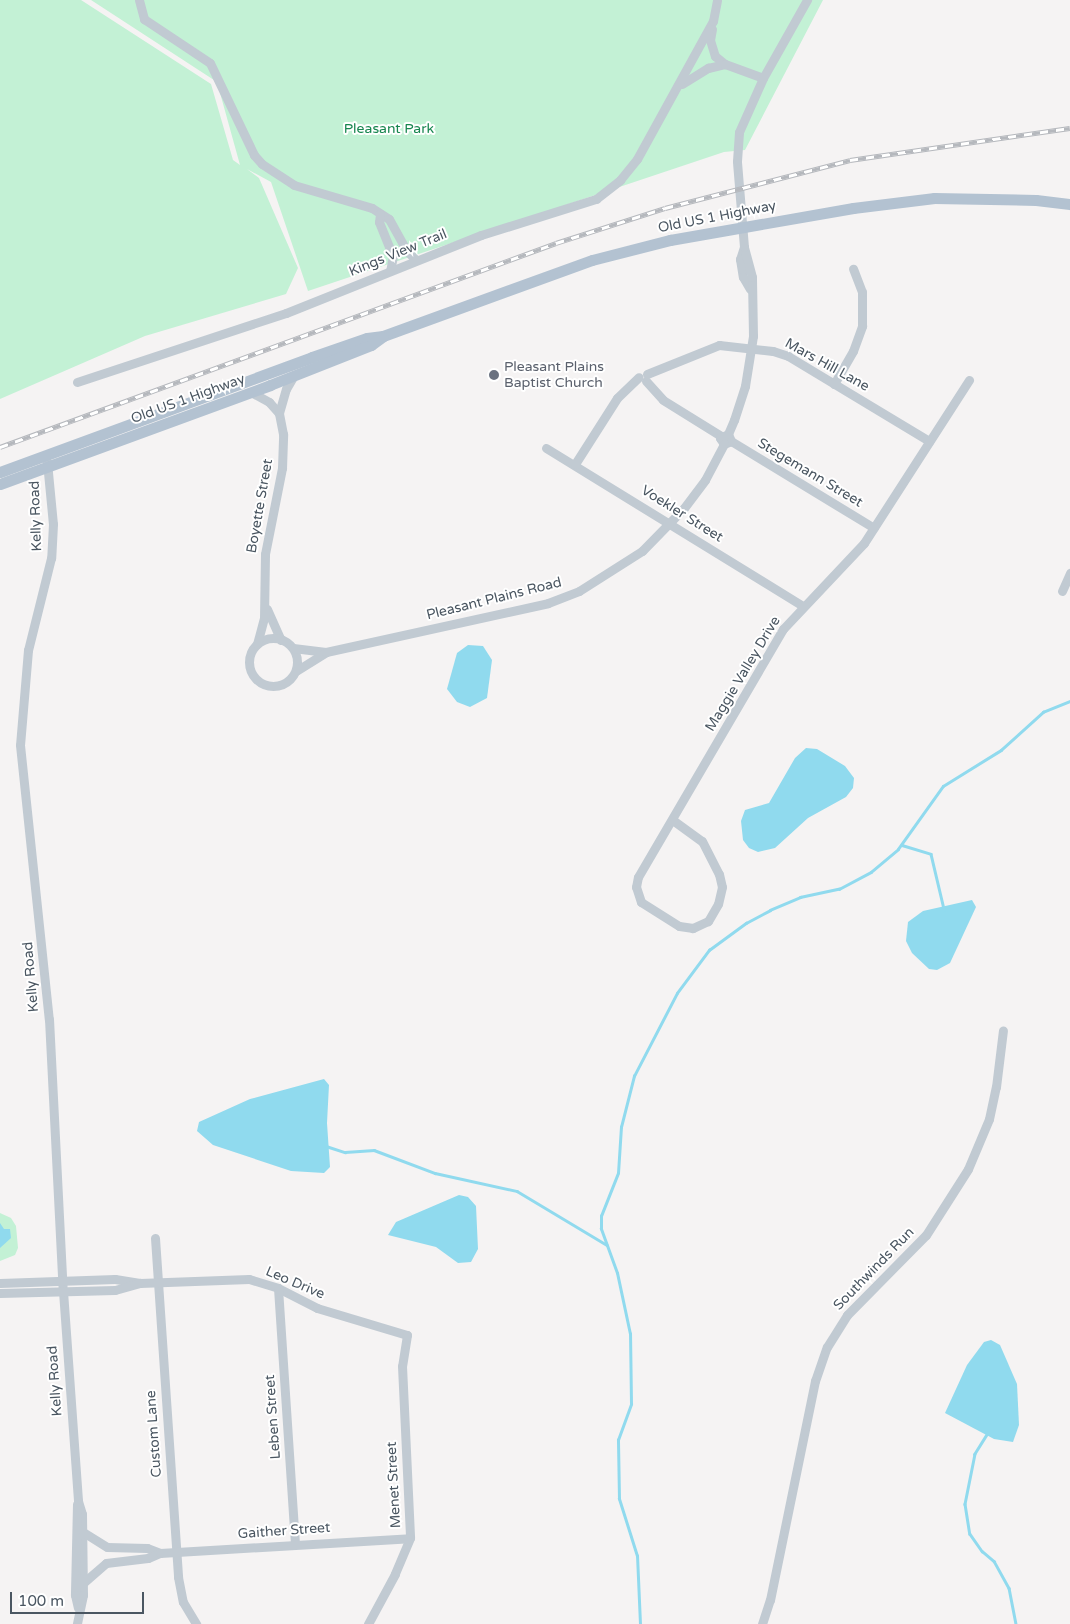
<!DOCTYPE html>
<style>
body{margin:0}
#map{position:relative;width:1070px;height:1624px;overflow:hidden;background:#f5f3f3;font-family:"Varela Round",sans-serif}
div>[style]{position:absolute}
.green>*{inset:0;background:#c3f1d5}
.water>*{inset:0;background:#90daee}
.stream>*{height:2.5px;margin:-1.25px;padding:0 1.25px;transform-origin:1.25px;border-radius:1.25px;background:#90daee}
.minor>*{height:9px;margin:-4.5px;padding:0 4.5px;transform-origin:4.5px;border-radius:4.5px;background:#c1cad2}
.minor>.ring{margin:-4.5px;padding:0;box-sizing:content-box;background:none;border:9px solid #c1cad2;border-radius:50%}
.major>*{height:11px;margin:-5.5px;padding:0 5.5px;transform-origin:5.5px;border-radius:5.5px;background:#b3c2d1}
.rail>*{height:4.5px;margin-top:-2.25px;transform-origin:0;background:repeating-linear-gradient(90deg,#fff 0 8px,#b5b8bd 0 16px);box-sizing:border-box;border-block:1px solid #b5b8bd}
.dots>*{width:14px;height:14px;translate:-50% -50%;box-sizing:border-box;border:2px solid #fff;border-radius:50%}
span{translate:-50% -50%;white-space:nowrap;text-align:center;line-height:1.15;-webkit-text-stroke:4px #fff;paint-order:stroke}
.park-label{font-size:14px;color:#17864f}
.street-label{font-size:14px;color:#4a5661}
.worship-label{font-size:14px;color:#5b616d}
.left{translate:0 -50%;text-align:left}
.scale{position:absolute;left:10px;top:1592px;width:134px;height:22px;box-sizing:border-box;border:2px solid #4a5661;border-top:0;padding-left:6px;font-size:15px;line-height:18px;white-space:nowrap;color:#4a5661;-webkit-text-stroke:4px #fff;paint-order:stroke}
</style>
<div id="map">
<div class="green">
<div style="clip-path:polygon(0 0,81px 0,211px 84px,233px 160px,240px 165px,217px 82px,91px 0,823px 0,745px 150px,724px 152px,308px 291px,271px 182px,247px 169px,259px 178px,298px 268px,286px 294px,145px 336px,0 399px)"></div>
<div style="clip-path:polygon(0 1213px,11px 1218px,16px 1226px,18px 1248px,15px 1255px,0 1261px)"></div>
</div>
<div class="water">
<div style="clip-path:polygon(468px 645px,483px 646px,492px 660px,487px 698px,470px 707px,457px 702px,447px 689px,457px 653px)"></div>
<div style="clip-path:polygon(806px 748px,817px 749px,845px 766px,854px 778px,853px 788px,846px 797px,808px 818px,775px 848px,758px 852px,749px 848px,743px 840px,741px 821px,745px 810px,769px 803px,795px 758px)"></div>
<div style="clip-path:polygon(972px 900px,976px 907px,950px 963px,937px 970px,929px 969px,912px 953px,906px 941px,908px 922px,923px 911px)"></div>
<div style="clip-path:polygon(324px 1079px,329px 1085px,327px 1123px,330px 1167px,324px 1173px,291px 1171px,213px 1145px,197px 1131px,199px 1122px,250px 1099px)"></div>
<div style="clip-path:polygon(459px 1195px,468px 1197px,476px 1206px,478px 1249px,471px 1262px,458px 1263px,436px 1247px,388px 1235px,396px 1222px)"></div>
<div style="clip-path:polygon(0 1223px,4px 1229px,10px 1229px,11px 1238px,0 1248px)"></div>
<div style="clip-path:polygon(991px 1340px,1000px 1345px,1017px 1384px,1019px 1425px,1013px 1442px,994px 1439px,945px 1413px,967px 1365px,984px 1342px)"></div>
</div>
<div class="stream">
<div style="left:902px;top:845px;width:30px;rotate:17deg"></div>
<div style="left:931px;top:854px;width:57px;rotate:76.7deg"></div>
<div style="left:326px;top:1146px;width:20px;rotate:18deg"></div>
<div style="left:345px;top:1152px;width:29px;rotate:-4deg"></div>
<div style="left:374px;top:1150px;width:65px;rotate:20.7deg"></div>
<div style="left:435px;top:1173px;width:84px;rotate:12.4deg"></div>
<div style="left:517px;top:1191px;width:105px;rotate:31deg"></div>
<div style="left:988px;top:1433px;width:25px;rotate:122deg"></div>
<div style="left:975px;top:1454px;width:51px;rotate:101.3deg"></div>
<div style="left:965px;top:1504px;width:30px;rotate:81deg"></div>
<div style="left:970px;top:1534px;width:21px;rotate:55deg"></div>
<div style="left:982px;top:1551px;width:16px;rotate:40deg"></div>
<div style="left:994px;top:1561px;width:31px;rotate:61deg"></div>
<div style="left:1009px;top:1588px;width:37px;rotate:79deg"></div>
<div style="left:640px;top:1624px;width:68px;rotate:-92.5deg"></div>
<div style="left:637px;top:1556px;width:60px;rotate:-107.5deg"></div>
<div style="left:619px;top:1499px;width:59px;rotate:-91deg"></div>
<div style="left:618px;top:1440px;width:38px;rotate:-70deg"></div>
<div style="left:631px;top:1404px;width:70px;rotate:-90.8deg"></div>
<div style="left:630px;top:1334px;width:62px;rotate:-102deg"></div>
<div style="left:617px;top:1273px;width:47px;rotate:-110deg"></div>
<div style="left:601px;top:1229px;width:13px;rotate:-90deg"></div>
<div style="left:601px;top:1216px;width:46px;rotate:-68.4deg"></div>
<div style="left:618px;top:1173px;width:46px;rotate:-86.3deg"></div>
<div style="left:621px;top:1127px;width:53px;rotate:-75.7deg"></div>
<div style="left:634px;top:1076px;width:93px;rotate:-62.6deg"></div>
<div style="left:677px;top:993px;width:54px;rotate:-53.3deg"></div>
<div style="left:709px;top:950px;width:46px;rotate:-36.1deg"></div>
<div style="left:746px;top:923px;width:27px;rotate:-28deg"></div>
<div style="left:770px;top:910px;width:33px;rotate:-23deg"></div>
<div style="left:800px;top:897px;width:40px;rotate:-12deg"></div>
<div style="left:839px;top:889px;width:36px;rotate:-28deg"></div>
<div style="left:871px;top:872px;width:35px;rotate:-40deg"></div>
<div style="left:898px;top:849px;width:77px;rotate:-54.5deg"></div>
<div style="left:943px;top:786px;width:68px;rotate:-31.8deg"></div>
<div style="left:1001px;top:750px;width:57px;rotate:-42.1deg"></div>
<div style="left:1043px;top:712px;width:29px;rotate:-22deg"></div>
</div>
<div class="minor">
<div style="left:139px;top:0;width:20px;rotate:75deg"></div>
<div style="left:144px;top:19px;width:79px;rotate:33.7deg"></div>
<div style="left:210px;top:63px;width:102px;rotate:64.4deg"></div>
<div style="left:254px;top:155px;width:12px;rotate:48deg"></div>
<div style="left:262px;top:164px;width:38px;rotate:33deg"></div>
<div style="left:294px;top:185px;width:81px;rotate:16.4deg"></div>
<div style="left:372px;top:208px;width:20px;rotate:33deg"></div>
<div style="left:389px;top:219px;width:37px;rotate:61deg"></div>
<div style="left:407px;top:251px;width:13px;rotate:45deg"></div>
<div style="left:712px;top:29px;width:11px;rotate:100deg"></div>
<div style="left:710px;top:40px;width:17px;rotate:73deg"></div>
<div style="left:715px;top:56px;width:13px;rotate:39deg"></div>
<div style="left:682px;top:84px;width:31px;rotate:-32deg"></div>
<div style="left:708px;top:68px;width:17px;rotate:-13deg"></div>
<div style="left:725px;top:64px;width:40px;rotate:20.2deg"></div>
<div style="left:380px;top:214px;width:8px;rotate:97deg"></div>
<div style="left:379px;top:222px;width:37px;rotate:68deg"></div>
<div style="left:393px;top:256px;width:15px;rotate:101deg"></div>
<div style="left:744px;top:247px;width:13px;rotate:108deg"></div>
<div style="left:740px;top:259px;width:18px;rotate:81deg"></div>
<div style="left:743px;top:277px;width:14px;rotate:60deg"></div>
<div style="left:647px;top:374px;width:78px;rotate:-21.9deg"></div>
<div style="left:719px;top:345px;width:54px;rotate:6.3deg"></div>
<div style="left:773px;top:351px;width:16px;rotate:18deg"></div>
<div style="left:788px;top:356px;width:165px;rotate:31.1deg"></div>
<div style="left:646px;top:381px;width:25px;rotate:48deg"></div>
<div style="left:663px;top:400px;width:68px;rotate:31.8deg"></div>
<div style="left:77px;top:382px;width:220px;rotate:-18.3deg"></div>
<div style="left:286px;top:313px;width:210px;rotate:-21.8deg"></div>
<div style="left:481px;top:235px;width:121px;rotate:-17.4deg"></div>
<div style="left:596px;top:199px;width:31px;rotate:-38deg"></div>
<div style="left:620px;top:180px;width:27px;rotate:-51deg"></div>
<div style="left:637px;top:159px;width:158px;rotate:-61.2deg"></div>
<div style="left:713px;top:21px;width:21px;rotate:-79deg"></div>
<div style="left:834px;top:384px;width:38px;rotate:-60deg"></div>
<div style="left:853px;top:351px;width:27px;rotate:-70deg"></div>
<div style="left:862px;top:326px;width:34px;rotate:-90deg"></div>
<div style="left:862px;top:292px;width:25px;rotate:-111deg"></div>
<div style="left:251px;top:392px;width:21px;rotate:29deg"></div>
<div style="left:269px;top:402px;width:15px;rotate:48deg"></div>
<div style="left:728px;top:434px;width:8px;rotate:67deg"></div>
<div style="left:731px;top:441px;width:8px;rotate:157deg"></div>
<div style="left:724px;top:444px;width:7px;rotate:-124deg"></div>
<div style="left:720px;top:438px;width:9px;rotate:-27deg"></div>
<div style="left:728px;top:434px;width:15px;rotate:-67deg"></div>
<div style="left:734px;top:420px;width:36px;rotate:-72deg"></div>
<div style="left:745px;top:386px;width:51px;rotate:-80.9deg"></div>
<div style="left:753px;top:336px;width:59px;rotate:-91deg"></div>
<div style="left:752px;top:277px;width:31px;rotate:-105deg"></div>
<div style="left:744px;top:247px;width:86px;rotate:-94.7deg"></div>
<div style="left:737px;top:161px;width:29px;rotate:-86deg"></div>
<div style="left:739px;top:132px;width:59px;rotate:-66deg"></div>
<div style="left:763px;top:78px;width:90px;rotate:-60.6deg"></div>
<div style="left:731px;top:441px;width:167px;rotate:31.3deg"></div>
<div style="left:546px;top:448px;width:302px;rotate:31.6deg"></div>
<div style="left:47px;top:462px;width:62px;rotate:84.5deg"></div>
<div style="left:53px;top:524px;width:34px;rotate:93deg"></div>
<div style="left:51px;top:558px;width:95px;rotate:104deg"></div>
<div style="left:28px;top:650px;width:95px;rotate:94.8deg"></div>
<div style="left:20px;top:745px;width:276px;rotate:84deg"></div>
<div style="left:49px;top:1019px;width:272px;rotate:87.1deg"></div>
<div style="left:63px;top:1291px;width:211px;rotate:85.9deg"></div>
<div style="left:78px;top:1501px;width:14px;rotate:73deg"></div>
<div style="left:82px;top:1514px;width:81px;rotate:89.3deg"></div>
<div style="left:83px;top:1595px;width:30px;rotate:102deg"></div>
<div style="left:575px;top:464px;width:78px;rotate:-57.5deg"></div>
<div style="left:617px;top:398px;width:30px;rotate:-44deg"></div>
<div style="left:1062px;top:591px;width:20px;rotate:-66deg"></div>
<div style="left:267px;top:609px;width:34px;rotate:66deg"></div>
<div class="ring" style="left:249px;top:638px;width:39px;height:39px"></div>
<div style="left:257px;top:644px;width:27px;rotate:-75deg"></div>
<div style="left:264px;top:618px;width:64px;rotate:-89.1deg"></div>
<div style="left:265px;top:554px;width:88px;rotate:-78.8deg"></div>
<div style="left:282px;top:468px;width:34px;rotate:-88deg"></div>
<div style="left:283px;top:434px;width:21px;rotate:-101deg"></div>
<div style="left:279px;top:413px;width:25px;rotate:-74deg"></div>
<div style="left:286px;top:389px;width:16px;rotate:-60deg"></div>
<div style="left:293px;top:648px;width:33px;rotate:7deg"></div>
<div style="left:296px;top:671px;width:36px;rotate:-32deg"></div>
<div style="left:326px;top:652px;width:227px;rotate:-12.4deg"></div>
<div style="left:548px;top:603px;width:33px;rotate:-21deg"></div>
<div style="left:579px;top:591px;width:75px;rotate:-32.4deg"></div>
<div style="left:642px;top:551px;width:60px;rotate:-45.7deg"></div>
<div style="left:684px;top:508px;width:35px;rotate:-53deg"></div>
<div style="left:705px;top:480px;width:41px;rotate:-62.2deg"></div>
<div style="left:674px;top:821px;width:34px;rotate:36deg"></div>
<div style="left:702px;top:841px;width:37px;rotate:63deg"></div>
<div style="left:719px;top:874px;width:13px;rotate:77deg"></div>
<div style="left:722px;top:887px;width:17px;rotate:103deg"></div>
<div style="left:718px;top:904px;width:20px;rotate:120deg"></div>
<div style="left:708px;top:921px;width:17px;rotate:155deg"></div>
<div style="left:693px;top:928px;width:14px;rotate:-172deg"></div>
<div style="left:679px;top:926px;width:45px;rotate:-147.7deg"></div>
<div style="left:641px;top:902px;width:16px;rotate:-108deg"></div>
<div style="left:636px;top:887px;width:10px;rotate:-79deg"></div>
<div style="left:638px;top:877px;width:287px;rotate:-59.7deg"></div>
<div style="left:783px;top:629px;width:118px;rotate:-46.7deg"></div>
<div style="left:864px;top:543px;width:194px;rotate:-57.2deg"></div>
<div style="left:155px;top:1238px;width:340px;rotate:86.1deg"></div>
<div style="left:178px;top:1577px;width:25px;rotate:79deg"></div>
<div style="left:183px;top:1602px;width:26px;rotate:59deg"></div>
<div style="left:0;top:1283px;width:115px;rotate:-2deg"></div>
<div style="left:115px;top:1279px;width:25px;rotate:9deg"></div>
<div style="left:140px;top:1283px;width:109px;rotate:-2.1deg"></div>
<div style="left:249px;top:1279px;width:30px;rotate:17deg"></div>
<div style="left:278px;top:1288px;width:44px;rotate:27.1deg"></div>
<div style="left:317px;top:1308px;width:94px;rotate:16.7deg"></div>
<div style="left:407px;top:1335px;width:31px;rotate:99deg"></div>
<div style="left:402px;top:1366px;width:172px;rotate:87.3deg"></div>
<div style="left:410px;top:1538px;width:39px;rotate:113deg"></div>
<div style="left:395px;top:1574px;width:57px;rotate:118.4deg"></div>
<div style="left:278px;top:1288px;width:256px;rotate:86.2deg"></div>
<div style="left:0;top:1293px;width:115px;rotate:-1.5deg"></div>
<div style="left:115px;top:1290px;width:26px;rotate:-16deg"></div>
<div style="left:77px;top:1504px;width:91px;rotate:91.3deg"></div>
<div style="left:75px;top:1595px;width:13px;rotate:77deg"></div>
<div style="left:83px;top:1532px;width:28px;rotate:32deg"></div>
<div style="left:107px;top:1547px;width:40px;rotate:1.4deg"></div>
<div style="left:147px;top:1548px;width:14px;rotate:21deg"></div>
<div style="left:83px;top:1583px;width:30px;rotate:-41deg"></div>
<div style="left:106px;top:1563px;width:42px;rotate:-6.8deg"></div>
<div style="left:148px;top:1558px;width:13px;rotate:-23deg"></div>
<div style="left:160px;top:1553px;width:250px;rotate:-3.4deg"></div>
<div style="left:762px;top:1624px;width:25px;rotate:-72deg"></div>
<div style="left:770px;top:1600px;width:224px;rotate:-78.4deg"></div>
<div style="left:815px;top:1381px;width:36px;rotate:-71deg"></div>
<div style="left:827px;top:1347px;width:38px;rotate:-58deg"></div>
<div style="left:847px;top:1315px;width:112px;rotate:-45.4deg"></div>
<div style="left:926px;top:1235px;width:78px;rotate:-57.5deg"></div>
<div style="left:968px;top:1169px;width:54px;rotate:-67.2deg"></div>
<div style="left:989px;top:1119px;width:33px;rotate:-78deg"></div>
<div style="left:996px;top:1087px;width:57px;rotate:-83deg"></div>
</div>
<div class="major">
<div style="left:0;top:472px;width:333px;rotate:-20.2deg"></div>
<div style="left:312px;top:357px;width:58px;rotate:-19.1deg"></div>
<div style="left:367px;top:338px;width:16px;rotate:-7deg"></div>
<div style="left:383px;top:336px;width:222px;rotate:-20deg"></div>
<div style="left:592px;top:260px;width:81px;rotate:-14.4deg"></div>
<div style="left:670px;top:240px;width:186px;rotate:-9.9deg"></div>
<div style="left:853px;top:208px;width:82px;rotate:-7deg"></div>
<div style="left:934px;top:198px;width:102px;rotate:1.1deg"></div>
<div style="left:1036px;top:200px;width:34px;rotate:7deg"></div>
<div style="left:0;top:484px;width:288px;rotate:-20.1deg"></div>
<div style="left:270px;top:385px;width:109px;rotate:-21.6deg"></div>
<div style="left:371px;top:345px;width:14px;rotate:-36deg"></div>
</div>
<div class="rail">
<div style="left:0;top:447px;width:592px;rotate:-20.15deg"></div>
<div style="left:556px;top:243px;width:114px;rotate:-17.8deg"></div>
<div style="left:665px;top:208px;width:191px;rotate:-14.5deg"></div>
<div style="left:850px;top:160px;width:222px;rotate:-8.3deg"></div>
</div>
<div class="dots">
<div style="left:494px;top:375px;background:#6b7280"></div>
</div>
<div class="park-label">
<span style="left:389px;top:129px">Pleasant Park</span>
</div>
<div class="street-label">
<span style="left:717px;top:217px;rotate:-11deg">Old US 1 Highway</span>
<span style="left:398px;top:253px;rotate:-22deg">Kings View Trail</span>
<span style="left:827px;top:365px;rotate:29deg">Mars Hill Lane</span>
<span style="left:188px;top:399px;rotate:-20deg">Old US 1 Highway</span>
<span style="left:810px;top:473px;rotate:31deg">Stegemann Street</span>
<span style="left:260px;top:506px;rotate:-80deg">Boyette Street</span>
<span style="left:682px;top:514px;rotate:32deg">Voekler Street</span>
<span style="left:36px;top:516px;rotate:-92deg">Kelly Road</span>
<span style="left:494px;top:599px;rotate:-14deg">Pleasant Plains Road</span>
<span style="left:743px;top:674px;rotate:-59deg">Maggie Valley Drive</span>
<span style="left:31px;top:977px;rotate:-95deg">Kelly Road</span>
<span style="left:874px;top:1269px;rotate:-46deg">Southwinds Run</span>
<span style="left:295px;top:1283px;rotate:23deg">Leo Drive</span>
<span style="left:55px;top:1381px;rotate:-94deg">Kelly Road</span>
<span style="left:273px;top:1417px;rotate:-94deg">Leben Street</span>
<span style="left:154px;top:1434px;rotate:-94deg">Custom Lane</span>
<span style="left:394px;top:1485px;rotate:-93deg">Menet Street</span>
<span style="left:284px;top:1531px;rotate:-4deg">Gaither Street</span>
</div>
<div class="worship-label">
<span class="left" style="left:504px;top:375px">Pleasant Plains<br>Baptist Church</span>
</div>
<div class="scale">100 m</div>
</div>
